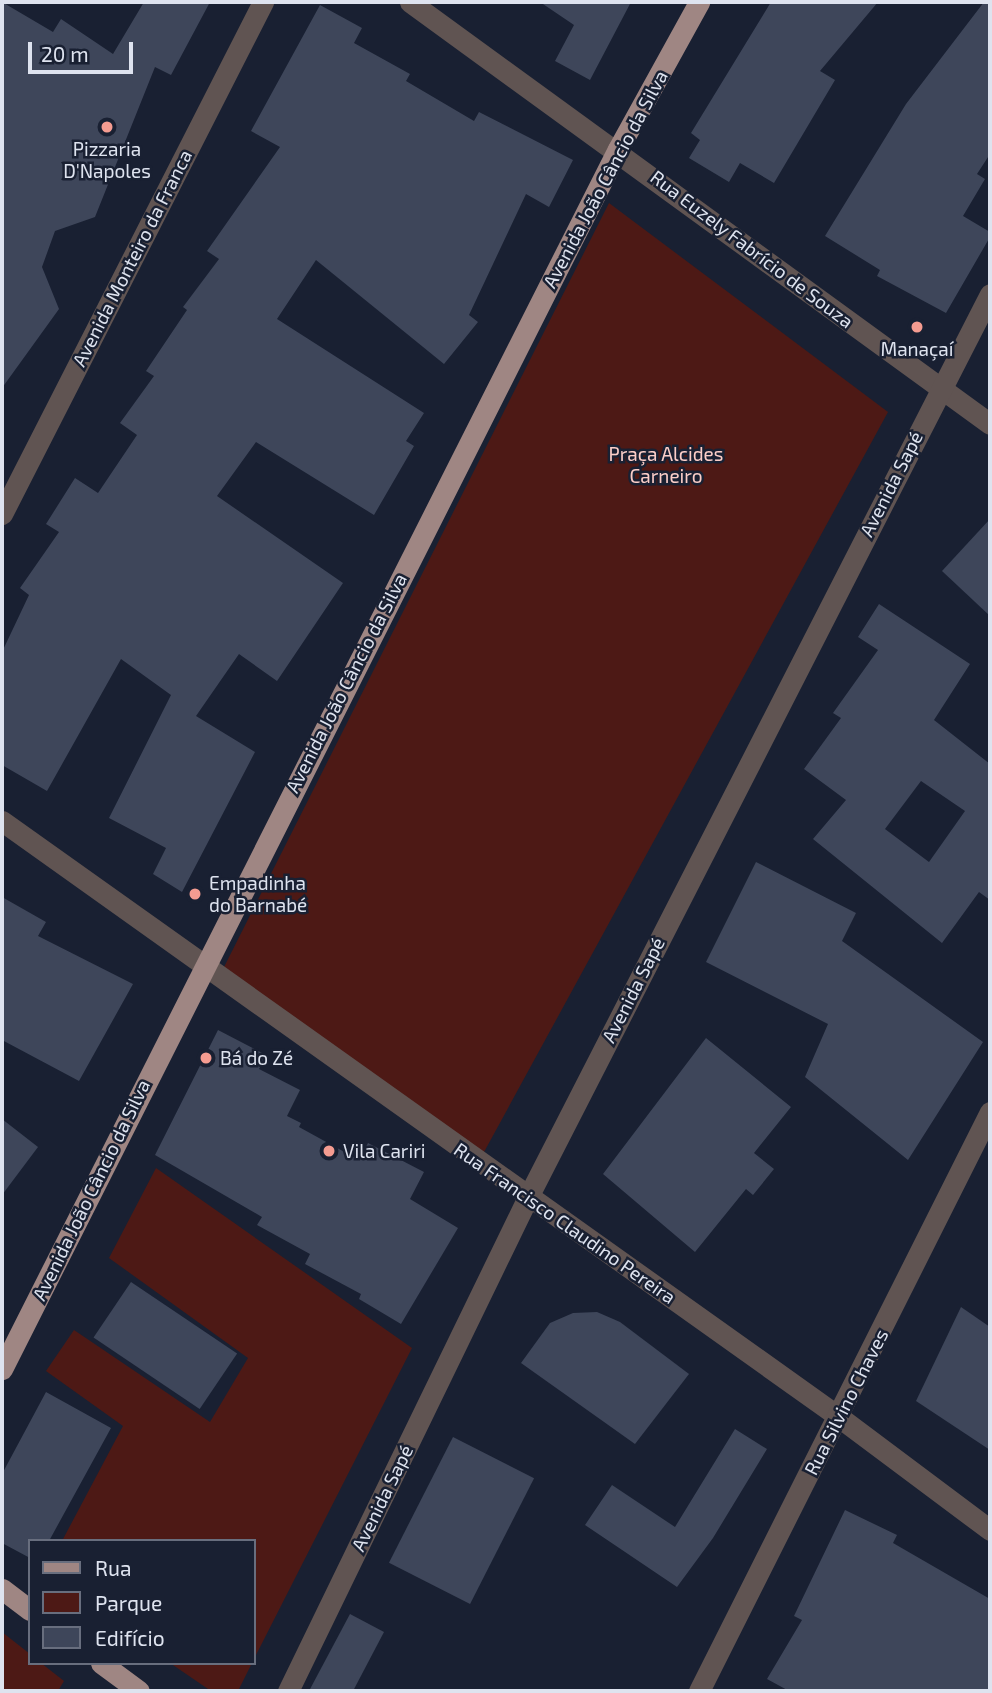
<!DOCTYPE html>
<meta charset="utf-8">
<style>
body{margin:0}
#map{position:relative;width:992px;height:1693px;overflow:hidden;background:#192032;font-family:"Exo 2",sans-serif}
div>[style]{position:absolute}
.green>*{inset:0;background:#4d1915}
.building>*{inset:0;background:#3e465a;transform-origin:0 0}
.minor>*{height:21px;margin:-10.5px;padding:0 10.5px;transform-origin:10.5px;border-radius:10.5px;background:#605452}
.major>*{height:21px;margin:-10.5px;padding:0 10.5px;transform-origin:10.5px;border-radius:10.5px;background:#9f8683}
.dots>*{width:19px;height:19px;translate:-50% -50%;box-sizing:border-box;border:4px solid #192032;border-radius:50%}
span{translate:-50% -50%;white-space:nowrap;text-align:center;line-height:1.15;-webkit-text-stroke:5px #192032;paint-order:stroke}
.poi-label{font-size:19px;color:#dee3ef}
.left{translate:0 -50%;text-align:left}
.street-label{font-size:19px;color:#dee3ef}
.park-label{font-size:19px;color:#fccec8}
.frame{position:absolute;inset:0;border:4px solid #dee3ef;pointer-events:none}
.legend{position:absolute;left:28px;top:1539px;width:228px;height:126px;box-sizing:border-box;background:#192032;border:2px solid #686e7e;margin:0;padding:9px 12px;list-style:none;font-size:21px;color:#dee3ef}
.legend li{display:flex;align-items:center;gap:14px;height:35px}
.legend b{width:35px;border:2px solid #686e7e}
.scale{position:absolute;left:28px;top:42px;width:105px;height:32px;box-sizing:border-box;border:4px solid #dee3ef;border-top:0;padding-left:9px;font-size:21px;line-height:24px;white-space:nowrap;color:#dee3ef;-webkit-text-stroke:5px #192032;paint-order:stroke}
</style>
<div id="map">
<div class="green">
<div style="clip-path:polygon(609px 203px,888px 412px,478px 1163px,218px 979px)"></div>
<div style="clip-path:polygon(156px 1168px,412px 1348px,254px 1659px,254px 1541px,62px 1541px,123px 1426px,46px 1371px,74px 1330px,210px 1422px,248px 1358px,109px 1258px)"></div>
<div style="clip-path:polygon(2px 1632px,30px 1654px,30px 1663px,41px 1663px,64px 1681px,58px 1691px,2px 1691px)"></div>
<div style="clip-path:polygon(170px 1663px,252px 1663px,238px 1691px,211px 1691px)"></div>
</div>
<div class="building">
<div style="clip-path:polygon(2px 2px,53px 32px,61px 19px,113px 54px,144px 2px,210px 2px,171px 75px,155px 67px,95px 217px,55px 231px,42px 267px,59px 309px,2px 388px)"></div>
<div style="clip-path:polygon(540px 2px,631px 2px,590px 80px,555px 61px,574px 25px)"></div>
<div style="clip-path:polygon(771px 2px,878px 2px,820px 71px,835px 80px,774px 183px,740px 163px,729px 182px,689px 158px,700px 140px,691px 133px)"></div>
<div style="clip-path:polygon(984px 2px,990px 2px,990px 154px,977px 174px,985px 179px,963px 216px,990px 232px,990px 237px,946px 313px,877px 276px,880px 270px,825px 236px,906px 104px)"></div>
<div style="clip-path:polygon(320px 5px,362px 28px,354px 43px,410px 74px,406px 81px,474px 121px,479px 112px,573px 160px,549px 207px,526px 194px,469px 315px,478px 322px,444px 364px,316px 260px,277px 319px,424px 413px,406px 441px,414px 446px,374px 515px,256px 442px,217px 496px,343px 583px,277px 681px,239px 654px,196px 716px,255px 752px,182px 892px,153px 874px,166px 848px,109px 818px,171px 695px,121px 659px,47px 791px,2px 765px,2px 652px,29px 595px,20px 588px,59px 532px,46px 524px,75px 478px,98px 493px,137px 435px,120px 423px,154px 376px,146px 371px,187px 310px,183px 307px,219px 259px,207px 251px,280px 147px,251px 131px)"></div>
<div style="clip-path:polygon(990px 519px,990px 616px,942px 571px)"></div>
<div style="clip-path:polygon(evenodd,879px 604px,970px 664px,934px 720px,990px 764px,990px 900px,979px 892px,942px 943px,813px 839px,846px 800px,804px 769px,841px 718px,833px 713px,878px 650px,858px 637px,879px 604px,921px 781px,965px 811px,929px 862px,885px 829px,921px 781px)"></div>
<div style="clip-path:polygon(756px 862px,856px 913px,842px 941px,983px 1042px,908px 1160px,805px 1077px,828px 1024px,706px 962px)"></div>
<div style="clip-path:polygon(2px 897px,46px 922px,38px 936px,133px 984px,79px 1081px,2px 1040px)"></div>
<div style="clip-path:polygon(218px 1030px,266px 1055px,259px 1069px,300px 1090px,287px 1116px,301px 1123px,299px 1127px,359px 1160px,368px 1143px,424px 1172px,410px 1199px,458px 1228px,401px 1324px,359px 1299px,361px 1294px,305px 1264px,310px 1254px,257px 1225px,262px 1217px,155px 1155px)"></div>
<div style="clip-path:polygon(706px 1038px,791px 1107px,754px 1153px,774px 1169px,753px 1195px,746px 1189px,695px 1252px,603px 1174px)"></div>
<div style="clip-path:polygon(2px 1119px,38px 1147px,2px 1195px)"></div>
<div style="left:131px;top:1282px;width:128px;height:67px;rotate:34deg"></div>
<div style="clip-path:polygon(961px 1307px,990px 1327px,990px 1450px,916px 1401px)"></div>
<div style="clip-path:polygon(597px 1312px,620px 1322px,689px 1374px,635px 1444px,521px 1363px,550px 1323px,573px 1313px)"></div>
<div style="clip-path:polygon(46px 1392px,111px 1428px,49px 1541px,30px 1541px,30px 1558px,2px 1543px,2px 1474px)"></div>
<div style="clip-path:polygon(735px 1429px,767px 1449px,713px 1538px,677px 1587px,585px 1525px,612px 1485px,675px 1527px)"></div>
<div style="left:453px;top:1437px;width:91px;height:141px;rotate:27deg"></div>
<div style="clip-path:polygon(845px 1510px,897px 1535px,893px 1543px,990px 1599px,990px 1691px,789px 1691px,767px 1679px,802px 1620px,794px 1616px)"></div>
<div style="clip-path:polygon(350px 1614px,384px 1632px,353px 1691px,309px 1691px)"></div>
</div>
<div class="minor">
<div style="left:410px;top:2px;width:717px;rotate:36.04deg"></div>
<div style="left:2px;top:514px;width:575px;rotate:-62.99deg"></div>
<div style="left:2px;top:821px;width:1028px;rotate:35.45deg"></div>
<div style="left:839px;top:1417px;width:189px;rotate:36.8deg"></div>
<div style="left:288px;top:1691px;width:549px;rotate:-64.09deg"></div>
<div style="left:528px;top:1197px;width:1014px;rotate:-62.9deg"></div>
<div style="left:699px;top:1691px;width:648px;rotate:-63.32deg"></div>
</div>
<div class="major">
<div style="left:2px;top:1369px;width:1367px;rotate:-63.21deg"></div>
<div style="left:618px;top:149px;width:168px;rotate:-61.1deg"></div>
<div style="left:2px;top:1589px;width:35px;rotate:37deg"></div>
<div style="left:101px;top:1663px;width:47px;rotate:36.4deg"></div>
</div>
<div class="dots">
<div style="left:107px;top:127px;background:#f59c91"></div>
<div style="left:917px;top:327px;background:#f59c91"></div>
<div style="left:195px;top:894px;background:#f59c91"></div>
<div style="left:206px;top:1058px;background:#f59c91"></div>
<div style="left:329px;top:1151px;background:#f59c91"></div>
</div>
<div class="poi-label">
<span style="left:107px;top:160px">Pizzaria<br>D'Napoles</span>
<span style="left:917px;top:349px">Manaçaí</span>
<span class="left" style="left:209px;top:894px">Empadinha<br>do Barnabé</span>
<span class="left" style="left:220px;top:1058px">Bá do Zé</span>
<span class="left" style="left:343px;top:1151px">Vila Cariri</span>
</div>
<div class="street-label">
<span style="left:605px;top:179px;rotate:-62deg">Avenida João Câncio da Silva</span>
<span style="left:752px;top:249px;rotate:37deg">Rua Euzely Fabrício de Souza</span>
<span style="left:132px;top:258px;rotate:-63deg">Avenida Monteiro da Franca</span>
<span style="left:891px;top:484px;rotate:-63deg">Avenida Sapé</span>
<span style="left:346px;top:683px;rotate:-63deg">Avenida João Câncio da Silva</span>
<span style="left:633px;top:990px;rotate:-63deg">Avenida Sapé</span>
<span style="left:91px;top:1190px;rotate:-64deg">Avenida João Câncio da Silva</span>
<span style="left:565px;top:1223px;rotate:35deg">Rua Francisco Claudino Pereira</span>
<span style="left:846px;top:1402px;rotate:-63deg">Rua Silvino Chaves</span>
<span style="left:382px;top:1498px;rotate:-64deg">Avenida Sapé</span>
</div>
<div class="park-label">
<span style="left:666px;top:465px">Praça Alcides<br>Carneiro</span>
</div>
<div class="frame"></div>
<ul class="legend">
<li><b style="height:9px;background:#9f8683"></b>Rua</li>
<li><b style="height:19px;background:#4d1915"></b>Parque</li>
<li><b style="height:19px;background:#3e465a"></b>Edifício</li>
</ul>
<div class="scale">20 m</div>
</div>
